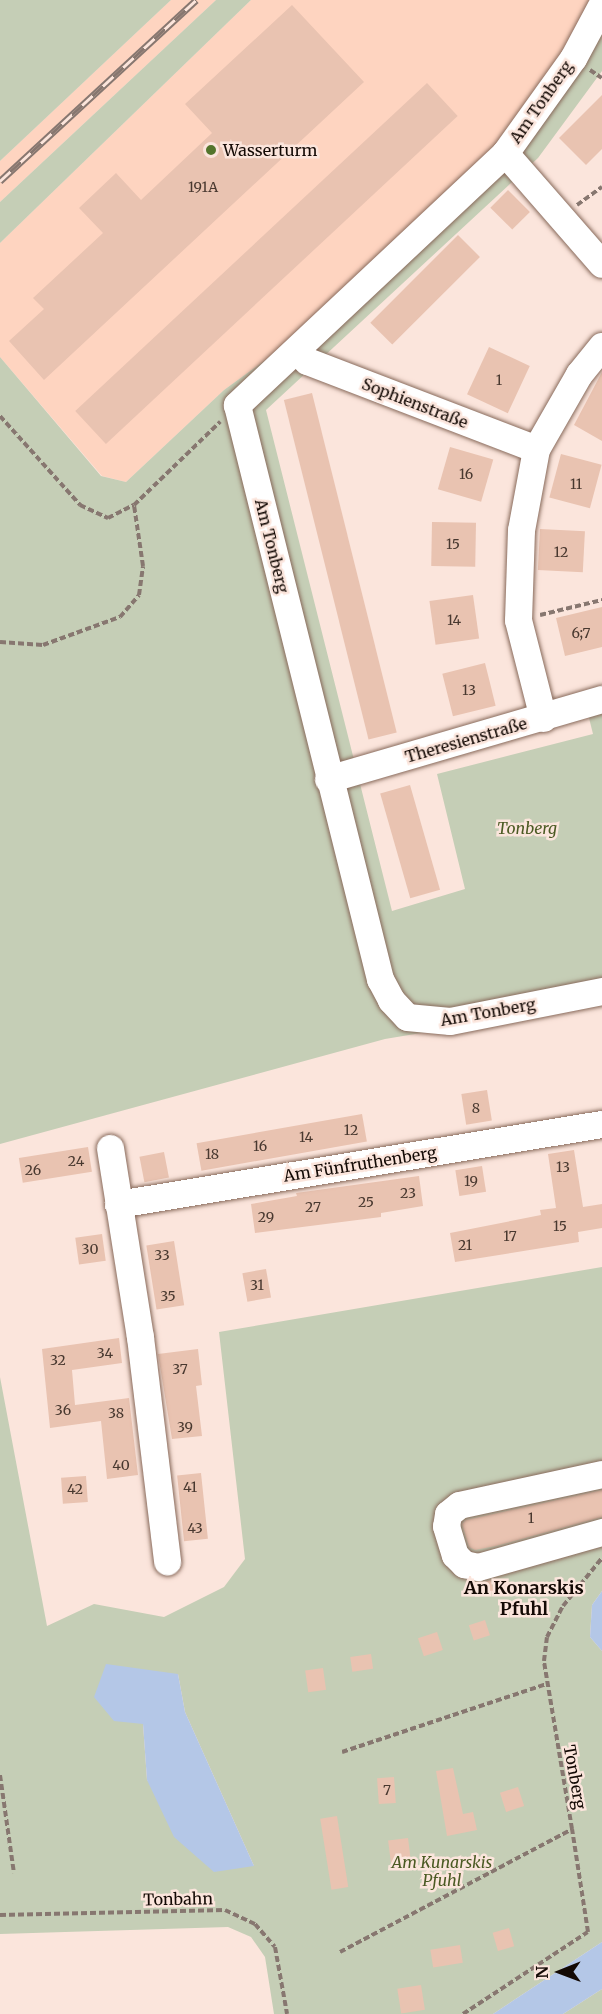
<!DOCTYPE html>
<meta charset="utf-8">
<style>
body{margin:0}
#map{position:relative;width:602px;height:2014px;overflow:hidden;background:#fbe5dc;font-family:Merriweather,serif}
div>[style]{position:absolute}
.built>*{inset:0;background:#fed4c0}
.green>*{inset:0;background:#c5ceb6}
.water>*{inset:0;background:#b4c7e7}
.building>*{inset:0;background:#e9c3b1;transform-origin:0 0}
.path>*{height:4px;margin-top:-2px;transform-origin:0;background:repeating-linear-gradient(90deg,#877770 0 6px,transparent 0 9px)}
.roads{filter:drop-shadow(0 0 2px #886a5b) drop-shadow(0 0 2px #886a5b)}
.minor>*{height:27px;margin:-13.5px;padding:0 13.5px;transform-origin:13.5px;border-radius:13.5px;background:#fff}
.rail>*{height:7px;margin-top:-3.5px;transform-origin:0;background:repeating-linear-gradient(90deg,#fbe5dc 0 14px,#877770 0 28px);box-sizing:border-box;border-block:2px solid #877770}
.dots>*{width:16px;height:16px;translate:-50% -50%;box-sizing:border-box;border:3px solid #fbe5dc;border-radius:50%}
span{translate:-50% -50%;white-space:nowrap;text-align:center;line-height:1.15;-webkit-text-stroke:5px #fbe5dc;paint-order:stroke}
.number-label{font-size:14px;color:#48382f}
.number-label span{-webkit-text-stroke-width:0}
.street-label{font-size:16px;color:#130904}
.poi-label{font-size:16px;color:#130904}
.left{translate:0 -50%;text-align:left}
.park-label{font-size:16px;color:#4b5a23;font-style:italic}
.neighbourhood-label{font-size:18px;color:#130904;font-weight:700}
.north{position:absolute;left:530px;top:1942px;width:60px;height:60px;-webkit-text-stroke:4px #fbe5dc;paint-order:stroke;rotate:269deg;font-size:16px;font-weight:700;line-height:24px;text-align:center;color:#130904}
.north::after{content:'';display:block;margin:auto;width:21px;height:27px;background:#130904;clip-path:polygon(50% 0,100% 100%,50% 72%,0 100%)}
</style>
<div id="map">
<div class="built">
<div style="clip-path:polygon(171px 0,216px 0,0 202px,0 161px)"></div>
<div style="clip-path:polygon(251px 0,591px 0,566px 48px,500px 142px,286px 345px,224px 390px,126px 482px,102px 476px,0 357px,0 243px)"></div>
</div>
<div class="green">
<div style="clip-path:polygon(0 0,171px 0,0 161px)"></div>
<div style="clip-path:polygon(216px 0,251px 0,0 243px,0 202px)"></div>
<div style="clip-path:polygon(602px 0,602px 71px,538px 158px,266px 410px,392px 911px,465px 889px,437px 774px,593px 734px,588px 714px,602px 711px,602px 1003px,385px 1039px,0 1144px,0 357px,101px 476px,126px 482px,224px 390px,286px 345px,500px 142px)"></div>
<div style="clip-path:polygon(evenodd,602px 1267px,602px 1591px,592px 1605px,590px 1637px,602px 1651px,602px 1942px,493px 2014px,274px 2014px,265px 1957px,251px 1937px,228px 1927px,0 1934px,0 1377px,47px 1626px,94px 1604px,164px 1617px,224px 1587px,245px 1559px,219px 1332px,602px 1267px,178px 1674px,185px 1712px,254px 1866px,147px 1780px,143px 1724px,178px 1674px)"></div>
<div style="clip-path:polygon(602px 1989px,602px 2014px,563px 2014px)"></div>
</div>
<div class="water">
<div style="clip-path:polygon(602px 1591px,602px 1651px,590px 1637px,592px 1605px)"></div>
<div style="clip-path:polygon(106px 1664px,178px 1674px,185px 1712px,254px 1866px,214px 1872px,174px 1837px,147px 1780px,143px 1724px,114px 1721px,94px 1697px)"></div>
<div style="clip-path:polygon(602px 1942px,602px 1989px,563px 2014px,493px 2014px)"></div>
</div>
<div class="building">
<div style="clip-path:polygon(292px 5px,364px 82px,44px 380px,9px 341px,44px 309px,33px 298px,103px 233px,79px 208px,116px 173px,141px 200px,212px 133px,185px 104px)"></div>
<div style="left:427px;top:83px;width:45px;height:481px;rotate:47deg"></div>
<div style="clip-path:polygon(602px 95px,602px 149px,586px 165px,559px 138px)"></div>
<div style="left:508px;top:190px;width:31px;height:25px;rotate:45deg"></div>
<div style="left:458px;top:235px;width:31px;height:124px;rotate:45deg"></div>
<div style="left:489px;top:347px;width:45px;height:52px;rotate:25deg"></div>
<div style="clip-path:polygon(602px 372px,602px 441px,574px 425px)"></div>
<div style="left:312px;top:393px;width:350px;height:29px;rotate:76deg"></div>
<div style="left:450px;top:447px;width:45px;height:44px;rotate:16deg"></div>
<div style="left:561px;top:454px;width:42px;height:45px;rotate:15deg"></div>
<div style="left:432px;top:522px;width:44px;height:44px;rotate:1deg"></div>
<div style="left:540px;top:529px;width:45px;height:41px;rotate:3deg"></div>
<div style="left:473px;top:595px;width:44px;height:44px;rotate:82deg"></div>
<div style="clip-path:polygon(602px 607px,602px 647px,565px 656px,556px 618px)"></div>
<div style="left:485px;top:663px;width:44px;height:44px;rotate:76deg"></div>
<div style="left:410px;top:785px;width:109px;height:31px;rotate:74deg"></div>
<div style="left:487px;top:1090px;width:31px;height:26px;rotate:81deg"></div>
<div style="left:362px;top:1114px;width:28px;height:168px;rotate:80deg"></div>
<div style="left:88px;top:1147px;width:25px;height:70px;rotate:81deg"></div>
<div style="clip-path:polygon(574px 1150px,583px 1207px,602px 1204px,602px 1228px,578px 1232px,579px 1242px,455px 1262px,450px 1233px,541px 1215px,540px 1210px,556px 1208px,548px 1154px)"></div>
<div style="left:164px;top:1152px;width:26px;height:25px;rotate:79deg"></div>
<div style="left:482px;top:1166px;width:26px;height:27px;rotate:81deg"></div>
<div style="clip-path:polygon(419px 1176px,423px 1206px,381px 1213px,381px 1217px,255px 1233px,251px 1204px,297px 1196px,296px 1193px)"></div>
<div style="left:102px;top:1234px;width:27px;height:27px;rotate:82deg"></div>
<div style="left:174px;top:1241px;width:65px;height:28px;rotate:81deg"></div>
<div style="left:266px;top:1269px;width:29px;height:24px;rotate:80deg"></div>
<div style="clip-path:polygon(119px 1338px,122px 1363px,72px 1370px,75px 1405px,129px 1398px,138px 1475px,107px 1479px,101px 1421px,50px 1428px,42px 1349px)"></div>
<div style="clip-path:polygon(198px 1349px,202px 1385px,196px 1386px,202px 1436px,172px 1439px,158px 1354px)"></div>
<div style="left:201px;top:1473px;width:66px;height:24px;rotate:84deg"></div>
<div style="left:86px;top:1476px;width:26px;height:25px;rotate:86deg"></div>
<div style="clip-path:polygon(602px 1490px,602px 1517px,496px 1546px,475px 1550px,469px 1547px,462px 1524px,466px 1520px)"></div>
<div style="left:491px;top:1580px;width:12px;height:14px;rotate:76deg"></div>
<div style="left:485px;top:1620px;width:16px;height:17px;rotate:72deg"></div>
<div style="left:437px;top:1632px;width:19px;height:20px;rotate:72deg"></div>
<div style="left:371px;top:1654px;width:15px;height:21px;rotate:82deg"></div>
<div style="left:323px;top:1668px;width:22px;height:18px;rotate:82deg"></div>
<div style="clip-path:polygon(453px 1768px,463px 1814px,473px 1812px,477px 1830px,447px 1836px,436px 1771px)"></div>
<div style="left:394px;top:1777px;width:26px;height:17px;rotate:86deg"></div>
<div style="left:518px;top:1787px;width:20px;height:19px;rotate:72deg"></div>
<div style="left:337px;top:1816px;width:72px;height:17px;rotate:81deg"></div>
<div style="left:408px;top:1838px;width:23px;height:20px;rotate:83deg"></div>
<div style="left:509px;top:1928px;width:19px;height:17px;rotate:74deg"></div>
<div style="left:460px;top:1945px;width:18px;height:30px;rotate:81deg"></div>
<div style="left:421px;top:1985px;width:25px;height:24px;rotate:81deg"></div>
</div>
<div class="path">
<div style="left:590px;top:70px;width:14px;rotate:34deg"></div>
<div style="left:577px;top:205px;width:31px;rotate:-36deg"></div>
<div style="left:0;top:416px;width:120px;rotate:48deg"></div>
<div style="left:80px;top:505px;width:31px;rotate:25deg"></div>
<div style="left:108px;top:518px;width:29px;rotate:-27deg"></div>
<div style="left:134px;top:505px;width:120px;rotate:-44deg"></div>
<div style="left:540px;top:615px;width:64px;rotate:-13.6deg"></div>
<div style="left:0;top:642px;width:43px;rotate:4deg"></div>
<div style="left:43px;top:645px;width:82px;rotate:-20deg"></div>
<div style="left:120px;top:617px;width:29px;rotate:-49deg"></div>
<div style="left:139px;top:595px;width:29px;rotate:-82deg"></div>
<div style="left:143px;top:566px;width:62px;rotate:-98.4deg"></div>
<div style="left:342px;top:1752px;width:215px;rotate:-18.4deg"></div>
<div style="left:0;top:1775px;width:99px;rotate:81.9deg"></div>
<div style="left:0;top:1915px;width:225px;rotate:-1.3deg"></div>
<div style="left:225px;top:1910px;width:33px;rotate:25deg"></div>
<div style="left:255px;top:1924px;width:30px;rotate:49deg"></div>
<div style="left:275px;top:1947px;width:68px;rotate:79.8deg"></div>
<div style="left:340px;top:1952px;width:263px;rotate:-27.9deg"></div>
<div style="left:572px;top:1829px;width:170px;rotate:-99.5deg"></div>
<div style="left:544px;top:1661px;width:24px;rotate:-83deg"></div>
<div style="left:547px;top:1637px;width:35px;rotate:-63deg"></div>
<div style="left:563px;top:1606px;width:62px;rotate:-50.9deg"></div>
<div style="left:463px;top:2014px;width:149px;rotate:-33.3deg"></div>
<div style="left:588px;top:1932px;width:104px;rotate:-98.8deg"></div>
</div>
<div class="roads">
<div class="minor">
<div style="left:602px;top:4px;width:61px;rotate:118.2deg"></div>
<div style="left:573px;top:58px;width:117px;rotate:125.6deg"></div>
<div style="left:505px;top:153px;width:368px;rotate:136.8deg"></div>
<div style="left:237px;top:405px;width:592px;rotate:76.01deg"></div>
<div style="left:380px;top:979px;width:24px;rotate:62deg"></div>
<div style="left:391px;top:1000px;width:23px;rotate:47deg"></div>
<div style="left:407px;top:1017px;width:43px;rotate:5.3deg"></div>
<div style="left:450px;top:1021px;width:155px;rotate:-11.2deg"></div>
<div style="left:505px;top:153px;width:147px;rotate:48.9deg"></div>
<div style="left:297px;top:351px;width:14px;rotate:45deg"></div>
<div style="left:307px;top:361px;width:245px;rotate:21deg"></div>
<div style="left:543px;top:718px;width:101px;rotate:-104.3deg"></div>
<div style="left:518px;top:620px;width:90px;rotate:-88.1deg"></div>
<div style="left:521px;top:530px;width:82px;rotate:-79.5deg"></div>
<div style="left:536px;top:449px;width:86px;rotate:-60.2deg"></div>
<div style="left:579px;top:374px;width:36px;rotate:-51deg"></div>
<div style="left:328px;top:779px;width:285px;rotate:-16.3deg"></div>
<div style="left:110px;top:1148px;width:191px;rotate:81deg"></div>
<div style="left:140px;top:1337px;width:226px;rotate:83.1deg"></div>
<div style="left:118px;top:1204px;width:491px;rotate:-9.4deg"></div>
<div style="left:602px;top:1474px;width:146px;rotate:167.8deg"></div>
<div style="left:459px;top:1505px;width:14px;rotate:141deg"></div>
<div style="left:448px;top:1514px;width:12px;rotate:99deg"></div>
<div style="left:446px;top:1526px;width:30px;rotate:73deg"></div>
<div style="left:455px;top:1555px;width:13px;rotate:45deg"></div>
<div style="left:464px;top:1564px;width:14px;rotate:12deg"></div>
<div style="left:478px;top:1567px;width:129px;rotate:-15.8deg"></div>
</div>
</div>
<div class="rail">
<div style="left:0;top:181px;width:267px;rotate:-42.7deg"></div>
</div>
<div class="dots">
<div style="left:211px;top:150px;background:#53752c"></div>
</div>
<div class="number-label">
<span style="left:203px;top:187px">191A</span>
<span style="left:499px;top:380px">1</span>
<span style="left:466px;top:474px">16</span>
<span style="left:576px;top:484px">11</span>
<span style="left:453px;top:544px">15</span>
<span style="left:561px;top:552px">12</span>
<span style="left:454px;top:620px">14</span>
<span style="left:581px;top:633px">6;7</span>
<span style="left:469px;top:690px">13</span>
<span style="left:476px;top:1108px">8</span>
<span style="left:351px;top:1130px">12</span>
<span style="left:306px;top:1137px">14</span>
<span style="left:260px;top:1146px">16</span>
<span style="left:212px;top:1154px">18</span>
<span style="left:76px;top:1161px">24</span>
<span style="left:563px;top:1167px">13</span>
<span style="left:33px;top:1170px">26</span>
<span style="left:471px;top:1181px">19</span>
<span style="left:408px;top:1193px">23</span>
<span style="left:366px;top:1202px">25</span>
<span style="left:313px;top:1207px">27</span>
<span style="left:266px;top:1217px">29</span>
<span style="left:560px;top:1226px">15</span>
<span style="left:510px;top:1236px">17</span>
<span style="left:465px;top:1245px">21</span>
<span style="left:90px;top:1249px">30</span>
<span style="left:162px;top:1255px">33</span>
<span style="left:257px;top:1285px">31</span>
<span style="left:168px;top:1296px">35</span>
<span style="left:105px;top:1353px">34</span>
<span style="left:58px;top:1360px">32</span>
<span style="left:180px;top:1369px">37</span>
<span style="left:63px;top:1410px">36</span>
<span style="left:116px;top:1413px">38</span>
<span style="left:185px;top:1427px">39</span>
<span style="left:121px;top:1465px">40</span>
<span style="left:190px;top:1487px">41</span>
<span style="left:75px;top:1489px">42</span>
<span style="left:531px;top:1518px">1</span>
<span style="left:195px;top:1528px">43</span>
<span style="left:387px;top:1790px">7</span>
</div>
<div class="street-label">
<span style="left:541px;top:102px;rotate:-55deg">Am Tonberg</span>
<span style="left:415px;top:403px;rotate:21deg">Sophienstraße</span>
<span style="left:272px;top:546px;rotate:76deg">Am Tonberg</span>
<span style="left:466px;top:740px;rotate:-16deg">Theresienstraße</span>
<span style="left:488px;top:1012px;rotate:-10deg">Am Tonberg</span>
<span style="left:360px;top:1164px;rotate:-9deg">Am Fünfruthenberg</span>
<span style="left:575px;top:1777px;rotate:80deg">Tonberg</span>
<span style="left:178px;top:1899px;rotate:-1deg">Tonbahn</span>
</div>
<div class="poi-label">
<span class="left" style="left:223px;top:150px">Wasserturm</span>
</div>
<div class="park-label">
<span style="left:527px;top:828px">Tonberg</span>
<span style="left:442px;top:1871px">Am Kunarskis<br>Pfuhl</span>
</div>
<div class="neighbourhood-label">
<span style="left:524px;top:1599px">An Konarskis<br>Pfuhl</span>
</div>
<div class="north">N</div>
</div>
